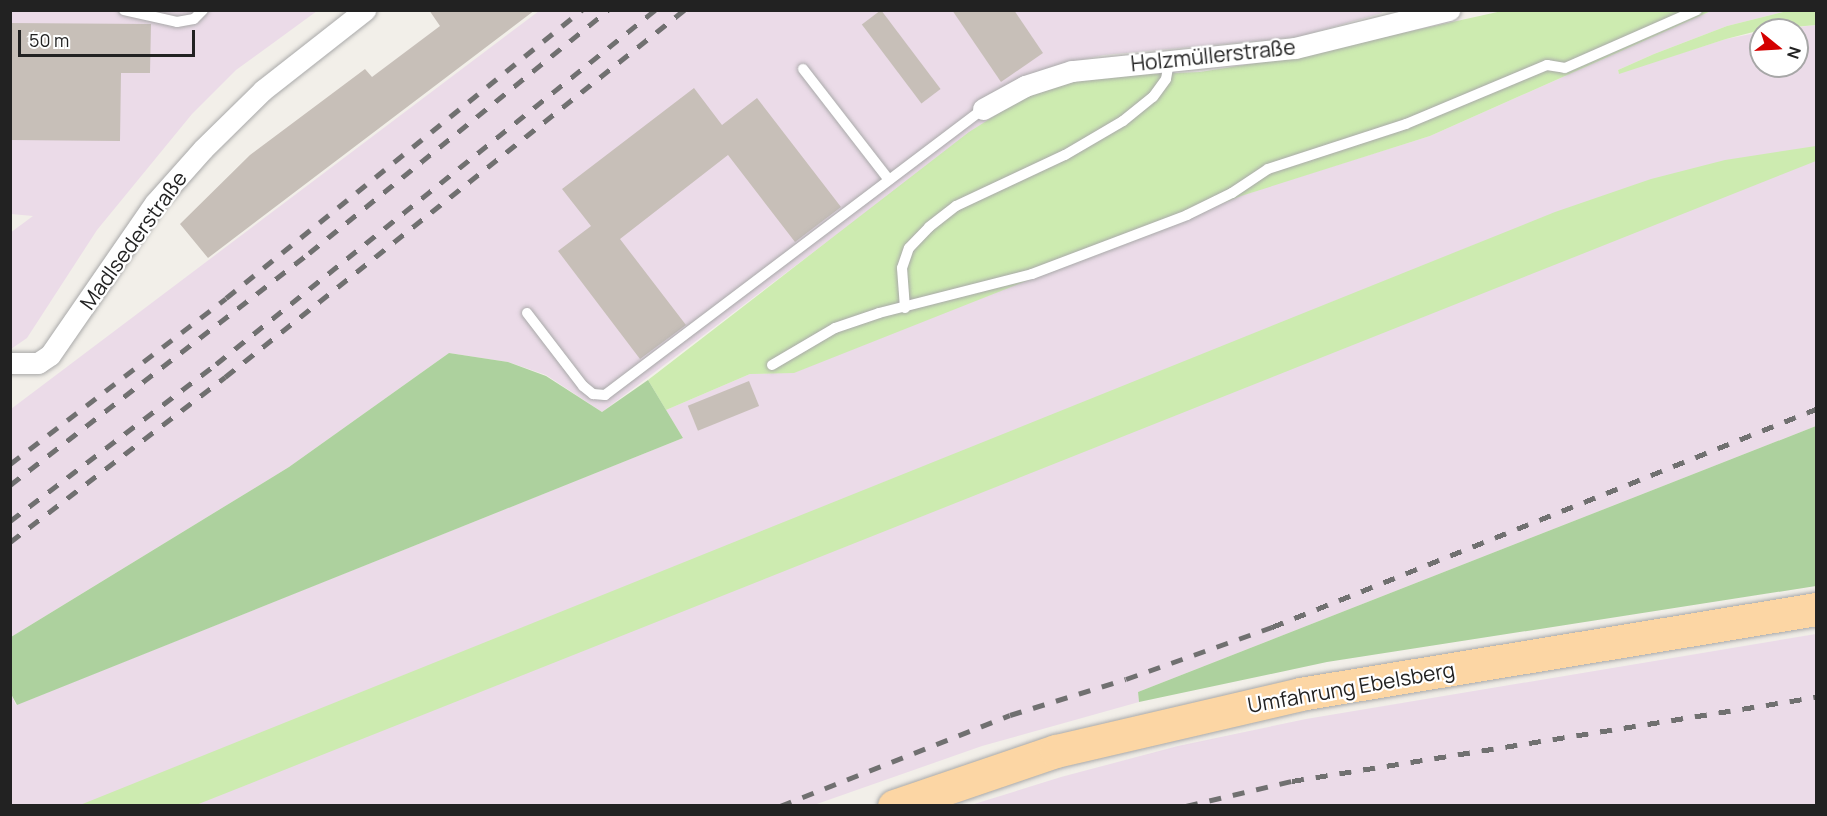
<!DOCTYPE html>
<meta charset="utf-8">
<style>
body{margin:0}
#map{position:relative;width:1827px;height:816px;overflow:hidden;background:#f2efe9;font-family:Manrope,sans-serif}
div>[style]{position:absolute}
.industrial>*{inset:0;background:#ebdbe8}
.grass>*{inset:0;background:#cdebb0}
.forest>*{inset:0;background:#add19e}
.building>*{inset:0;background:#c7bfb8;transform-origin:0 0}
.roads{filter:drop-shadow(0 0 2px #a9a9a9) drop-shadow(0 0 2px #a9a9a9)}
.lane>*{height:10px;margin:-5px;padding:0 5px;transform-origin:5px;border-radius:5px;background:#fff}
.street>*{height:21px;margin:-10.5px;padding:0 10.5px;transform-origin:10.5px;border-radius:10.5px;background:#fff}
.primary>*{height:33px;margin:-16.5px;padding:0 16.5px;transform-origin:16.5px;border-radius:16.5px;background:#fcd6a4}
.rail>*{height:4.5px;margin-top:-2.25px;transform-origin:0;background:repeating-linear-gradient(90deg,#707070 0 12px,transparent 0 24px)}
span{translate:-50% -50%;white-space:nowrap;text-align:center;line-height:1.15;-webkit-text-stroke:4.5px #fff;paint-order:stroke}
.street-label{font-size:21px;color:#222}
.frame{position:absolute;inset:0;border:12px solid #222;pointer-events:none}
.north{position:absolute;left:1749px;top:18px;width:60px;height:60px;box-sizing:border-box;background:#fff;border:2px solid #a7a7a7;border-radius:50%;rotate:108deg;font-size:16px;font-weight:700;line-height:24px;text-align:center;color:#222}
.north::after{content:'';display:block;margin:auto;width:21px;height:27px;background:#d40000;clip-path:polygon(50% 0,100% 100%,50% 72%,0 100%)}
.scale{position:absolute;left:18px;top:30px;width:177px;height:27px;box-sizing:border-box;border:3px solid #222;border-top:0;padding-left:8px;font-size:18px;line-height:21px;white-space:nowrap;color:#222;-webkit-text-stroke:4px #fff;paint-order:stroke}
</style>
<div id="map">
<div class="industrial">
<div style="clip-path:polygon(11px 11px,317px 11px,236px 70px,192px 114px,97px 230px,27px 338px,11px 349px,10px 233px,33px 216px,11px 214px)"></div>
<div style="clip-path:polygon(539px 11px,1382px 11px,1382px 13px,1298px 37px,1104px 55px,1057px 65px,979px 102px,991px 118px,602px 412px,546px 375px,508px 362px,449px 353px,289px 467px,11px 637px,11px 409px)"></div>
<div style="clip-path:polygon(1711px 11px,1787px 11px,1727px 26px,1654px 54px,1618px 70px,1619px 73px,1726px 39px,1761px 32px,1761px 66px,1797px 66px,1797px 30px,1773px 30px,1816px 25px,1816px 426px,1138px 692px,1139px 702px,982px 746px,814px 805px,11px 806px,11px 694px,16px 705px,683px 438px,666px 410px,750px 374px,795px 372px,1241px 195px,1430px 136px)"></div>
<div style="clip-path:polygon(1816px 634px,1816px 805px,971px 805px,1061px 777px,1178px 746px,1306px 719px)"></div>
</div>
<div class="grass">
<div style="clip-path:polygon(1502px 11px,1711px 11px,1430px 136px,1241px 196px,794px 373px,750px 374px,666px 410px,648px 380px,969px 132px,1021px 99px,1065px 83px,1127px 75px,1200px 72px,1294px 57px)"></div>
<div style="clip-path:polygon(1787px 11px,1816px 11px,1816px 25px,1761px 30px,1726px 39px,1619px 74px,1618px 70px,1654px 54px,1727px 26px)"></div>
<div style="clip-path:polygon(1816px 146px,1816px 161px,196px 805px,80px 805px,1555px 212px,1651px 179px,1725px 160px)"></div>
</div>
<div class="forest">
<div style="clip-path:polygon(449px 353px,508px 362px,546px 376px,602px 412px,648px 380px,683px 438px,17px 705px,11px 694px,11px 637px,289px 467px)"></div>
<div style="clip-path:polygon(1816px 426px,1816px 586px,1327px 662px,1139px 702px,1138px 692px)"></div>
</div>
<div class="building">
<div style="clip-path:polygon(429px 10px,535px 10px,208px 258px,180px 224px,250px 155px,365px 69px,372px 77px,440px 26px)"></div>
<div style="left:881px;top:10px;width:99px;height:24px;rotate:53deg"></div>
<div style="clip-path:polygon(952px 10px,1014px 10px,1043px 53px,1001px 82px)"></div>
<div style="clip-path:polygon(10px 23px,151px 24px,150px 73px,121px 73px,120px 141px,10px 140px)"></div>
<div style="clip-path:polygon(694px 88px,722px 125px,757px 98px,841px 207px,795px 242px,728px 155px,620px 239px,686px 325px,640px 359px,558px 251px,591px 226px,562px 189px)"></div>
<div style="left:749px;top:381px;width:27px;height:66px;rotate:68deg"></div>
</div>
<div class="roads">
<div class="lane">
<div style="left:124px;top:10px;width:54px;rotate:12.8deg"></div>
<div style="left:177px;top:22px;width:17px;rotate:-10deg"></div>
<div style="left:194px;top:19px;width:13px;rotate:-45deg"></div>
<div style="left:803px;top:69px;width:140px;rotate:52.2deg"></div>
<div style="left:905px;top:308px;width:40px;rotate:-94.3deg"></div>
<div style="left:902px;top:268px;width:21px;rotate:-71deg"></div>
<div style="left:909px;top:248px;width:29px;rotate:-46deg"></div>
<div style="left:929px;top:227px;width:34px;rotate:-38deg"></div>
<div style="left:956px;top:206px;width:120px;rotate:-25.1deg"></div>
<div style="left:1065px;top:155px;width:67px;rotate:-30.4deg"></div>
<div style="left:1123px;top:121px;width:38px;rotate:-39deg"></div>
<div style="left:1153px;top:97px;width:22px;rotate:-54deg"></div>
<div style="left:1166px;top:79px;width:17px;rotate:-80deg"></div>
<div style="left:527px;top:313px;width:92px;rotate:52.5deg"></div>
<div style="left:583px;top:386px;width:13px;rotate:39deg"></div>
<div style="left:593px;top:394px;width:12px;rotate:5deg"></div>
<div style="left:605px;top:395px;width:474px;rotate:-37.1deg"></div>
<div style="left:772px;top:365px;width:73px;rotate:-30.4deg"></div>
<div style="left:835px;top:328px;width:46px;rotate:-18.8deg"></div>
<div style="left:879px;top:313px;width:158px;rotate:-14.3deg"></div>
<div style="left:1032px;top:274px;width:166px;rotate:-20.8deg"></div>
<div style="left:1187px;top:215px;width:50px;rotate:-26.1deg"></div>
<div style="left:1232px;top:193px;width:43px;rotate:-33.7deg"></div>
<div style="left:1268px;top:169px;width:145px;rotate:-18.1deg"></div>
<div style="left:1406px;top:124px;width:153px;rotate:-22.7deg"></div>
<div style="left:1547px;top:65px;width:18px;rotate:9deg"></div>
<div style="left:1565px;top:68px;width:144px;rotate:-23.7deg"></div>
</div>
<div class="street">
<div style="left:983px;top:109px;width:48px;rotate:-28.7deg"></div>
<div style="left:1025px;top:86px;width:49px;rotate:-17.7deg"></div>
<div style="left:1072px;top:71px;width:224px;rotate:-5.9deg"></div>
<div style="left:1295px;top:48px;width:159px;rotate:-13.9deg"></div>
<div style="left:10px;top:363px;width:28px"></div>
<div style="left:38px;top:363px;width:14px;rotate:-34deg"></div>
<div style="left:50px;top:355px;width:185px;rotate:-55.4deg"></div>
<div style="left:155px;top:203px;width:72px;rotate:-48.4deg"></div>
<div style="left:203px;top:149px;width:84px;rotate:-44.5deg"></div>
<div style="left:263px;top:90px;width:130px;rotate:-38.1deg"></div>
</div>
<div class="primary">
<div style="left:894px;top:806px;width:171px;rotate:-18.8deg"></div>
<div style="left:1056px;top:751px;width:251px;rotate:-13.1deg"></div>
<div style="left:1300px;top:694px;width:523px;rotate:-9.35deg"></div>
</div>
</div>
<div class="rail">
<div style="left:10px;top:464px;width:272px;rotate:-37.5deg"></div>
<div style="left:226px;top:298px;width:458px;rotate:-39deg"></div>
<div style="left:10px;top:485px;width:378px;rotate:-37.8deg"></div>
<div style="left:309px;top:253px;width:385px;rotate:-39.1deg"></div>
<div style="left:10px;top:521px;width:259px;rotate:-37.3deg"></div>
<div style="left:216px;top:364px;width:564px;rotate:-38.88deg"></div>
<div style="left:10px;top:542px;width:271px;rotate:-37.5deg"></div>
<div style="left:225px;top:377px;width:588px;rotate:-38.64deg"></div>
<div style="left:780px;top:806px;width:247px;rotate:-21.6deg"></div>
<div style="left:1010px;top:715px;width:121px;rotate:-17.2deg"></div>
<div style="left:1126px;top:679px;width:155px;rotate:-19.6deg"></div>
<div style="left:1272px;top:627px;width:586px;rotate:-21.84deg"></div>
<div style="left:1186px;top:806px;width:109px;rotate:-13.3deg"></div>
<div style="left:1292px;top:781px;width:531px;rotate:-9.11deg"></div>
</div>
<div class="street-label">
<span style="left:1213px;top:55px;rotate:-6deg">Holzmüllerstraße</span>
<span style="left:133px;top:240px;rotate:-54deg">Madlsederstraße</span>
<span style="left:1351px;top:687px;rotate:-10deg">Umfahrung Ebelsberg</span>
</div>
<div class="frame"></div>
<div class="north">N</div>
<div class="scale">50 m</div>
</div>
